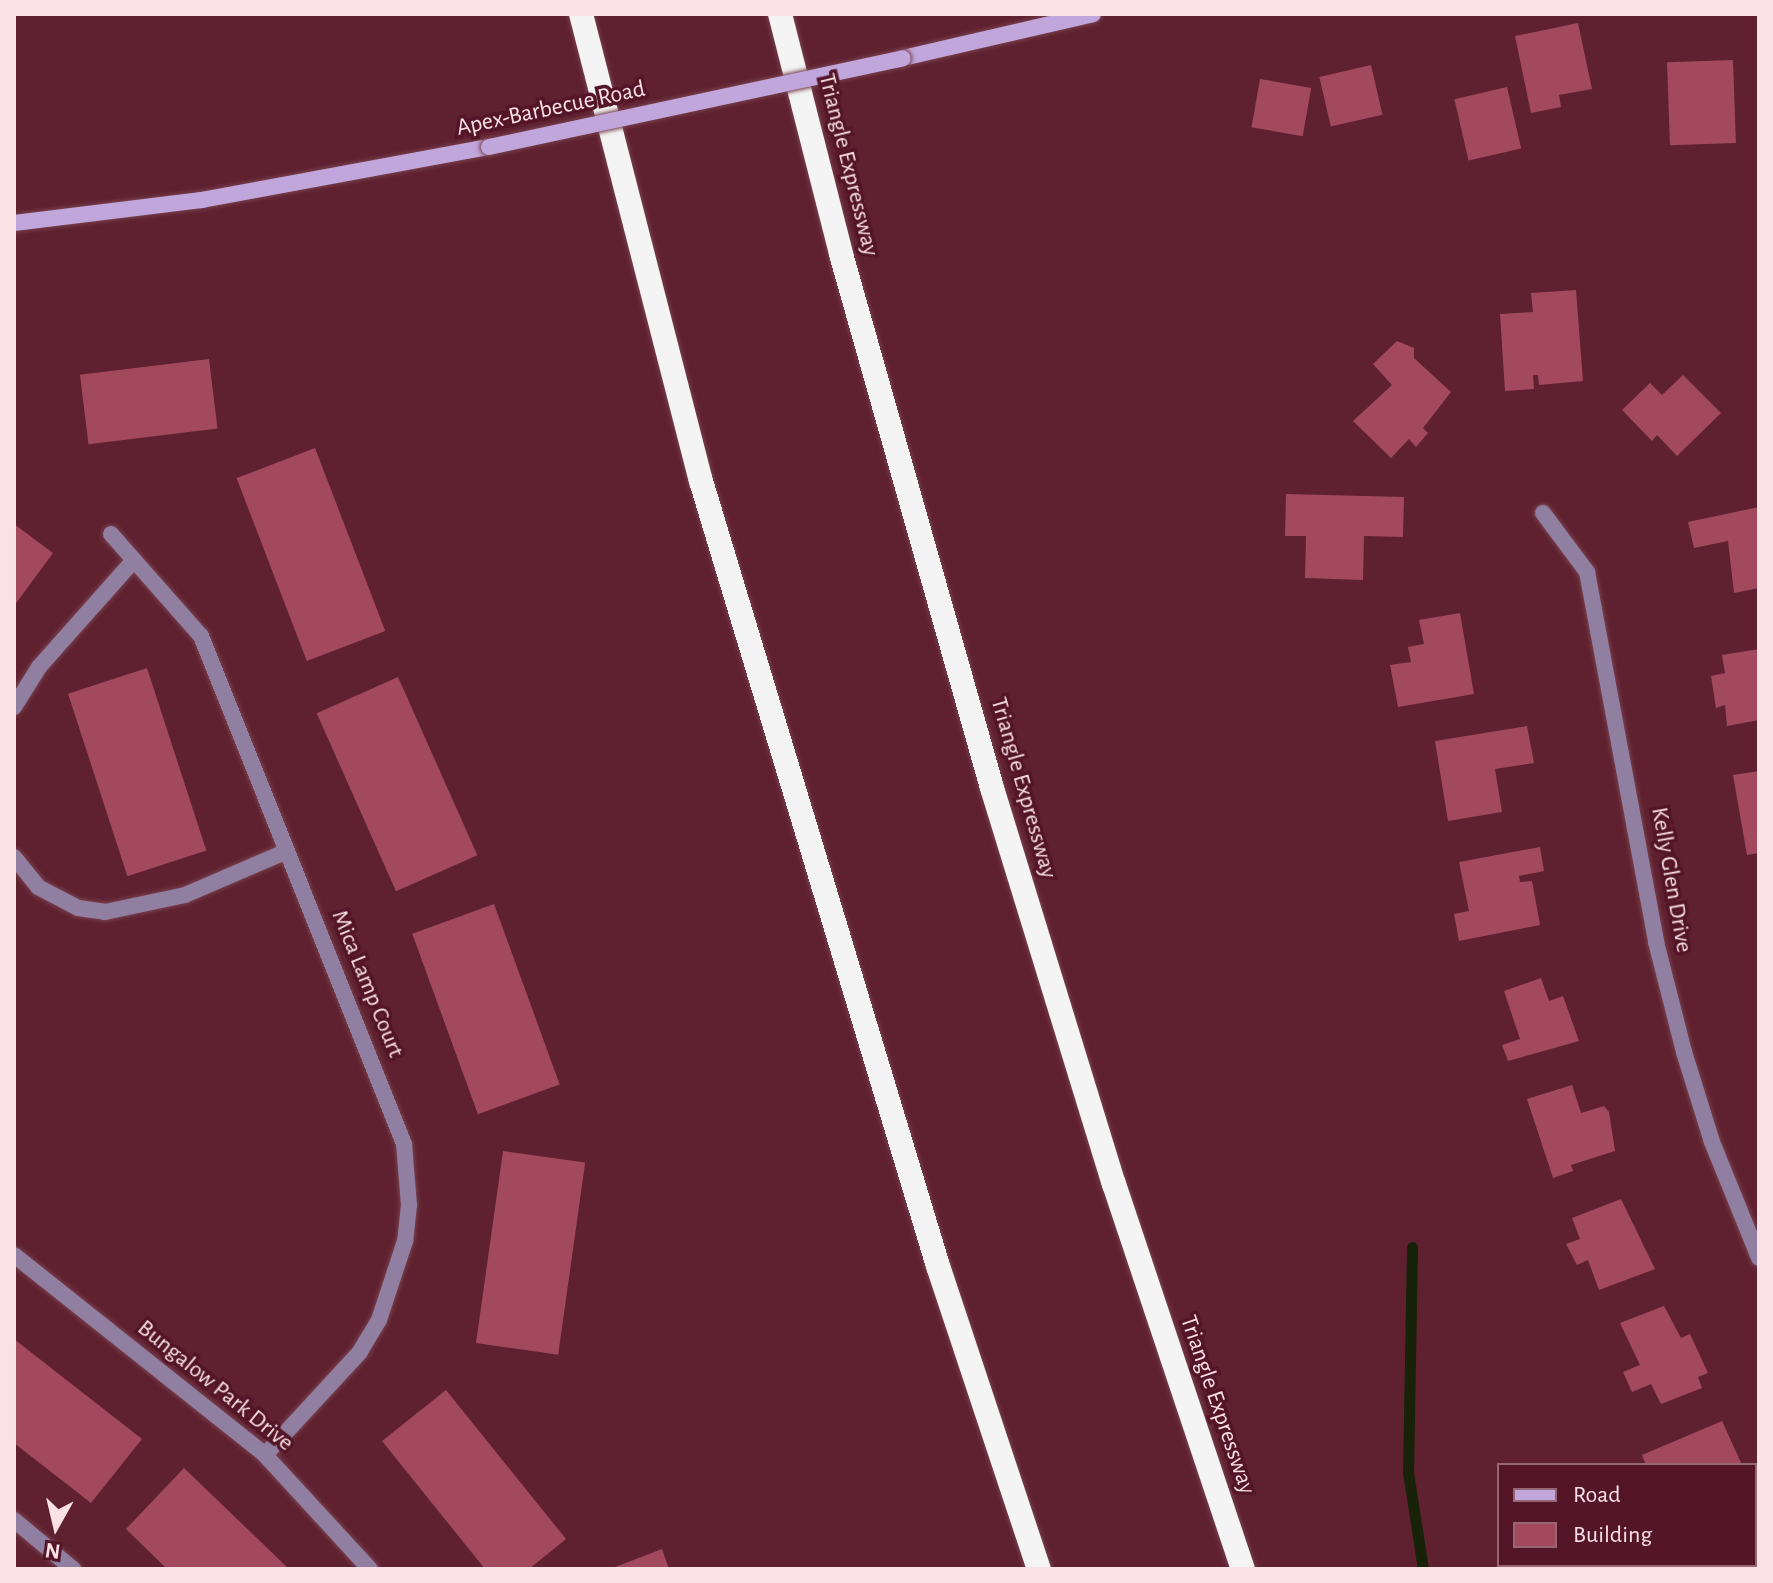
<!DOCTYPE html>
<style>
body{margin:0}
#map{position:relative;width:1773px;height:1583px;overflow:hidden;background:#5f2130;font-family:"Alegreya Sans",sans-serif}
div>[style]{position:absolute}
.stream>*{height:11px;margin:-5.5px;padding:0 5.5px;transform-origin:5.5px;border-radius:5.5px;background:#182208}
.building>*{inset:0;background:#a2495e;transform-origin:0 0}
.roads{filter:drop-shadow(0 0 2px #78404d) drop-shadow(0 0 2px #78404d)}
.lane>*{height:16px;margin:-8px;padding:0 8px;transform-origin:8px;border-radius:8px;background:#907fa1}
.street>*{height:16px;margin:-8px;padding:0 8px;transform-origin:8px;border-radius:8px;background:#907fa1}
.secondary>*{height:16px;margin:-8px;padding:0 8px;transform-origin:8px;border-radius:8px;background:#c1a6dc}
.highway>*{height:24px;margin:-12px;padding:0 12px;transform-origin:12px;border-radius:12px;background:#f4f4f4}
.bridges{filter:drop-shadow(0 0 2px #78404d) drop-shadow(0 0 2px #78404d)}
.secondary-bridge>*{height:16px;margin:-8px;padding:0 8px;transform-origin:8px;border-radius:8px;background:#c1a6dc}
span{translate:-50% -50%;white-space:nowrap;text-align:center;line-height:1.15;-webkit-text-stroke:7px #531527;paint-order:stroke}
.street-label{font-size:24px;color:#fae1e5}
.frame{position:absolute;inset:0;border:16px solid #fae1e5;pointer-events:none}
.legend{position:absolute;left:1497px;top:1463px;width:260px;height:104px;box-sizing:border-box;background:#531527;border:2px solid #966773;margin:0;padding:10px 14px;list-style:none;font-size:24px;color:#fae1e5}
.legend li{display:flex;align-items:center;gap:16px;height:40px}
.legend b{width:40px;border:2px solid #966773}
.north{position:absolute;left:16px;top:1487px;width:80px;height:80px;-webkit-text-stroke:6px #531527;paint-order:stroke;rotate:188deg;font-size:22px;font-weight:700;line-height:32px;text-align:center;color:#fae1e5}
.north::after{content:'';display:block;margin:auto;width:28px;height:36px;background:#fae1e5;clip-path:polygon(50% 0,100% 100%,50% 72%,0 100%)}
</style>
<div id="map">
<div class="stream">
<div style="left:1412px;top:1247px;width:225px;rotate:91deg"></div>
<div style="left:1408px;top:1472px;width:98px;rotate:81.2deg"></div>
</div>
<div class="building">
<div style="clip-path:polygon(1578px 23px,1592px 89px,1559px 95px,1561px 107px,1531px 113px,1515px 36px)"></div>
<div style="left:1733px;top:60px;width:83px;height:66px;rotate:88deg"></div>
<div style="left:1371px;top:65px;width:51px;height:53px;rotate:77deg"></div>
<div style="left:1260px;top:79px;width:52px;height:49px;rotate:10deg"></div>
<div style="left:1507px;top:87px;width:63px;height:54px;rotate:77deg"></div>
<div style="clip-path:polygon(1576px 290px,1583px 381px,1539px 385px,1538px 375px,1533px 375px,1534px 389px,1505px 391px,1500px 314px,1533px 312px,1531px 293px)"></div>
<div style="clip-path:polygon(1397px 341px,1414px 348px,1414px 358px,1451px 392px,1423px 428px,1428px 433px,1416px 447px,1409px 439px,1391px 458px,1353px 421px,1392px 385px,1373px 364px)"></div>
<div style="left:209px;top:359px;width:70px;height:130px;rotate:83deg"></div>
<div style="clip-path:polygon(1683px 375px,1721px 413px,1677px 456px,1657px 435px,1652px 441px,1622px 410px,1650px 383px,1662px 395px)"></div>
<div style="left:315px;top:448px;width:196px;height:84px;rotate:69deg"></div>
<div style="clip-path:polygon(1286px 494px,1404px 497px,1403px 537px,1364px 536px,1363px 580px,1305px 578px,1306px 536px,1285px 536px)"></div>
<div style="clip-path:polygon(1759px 507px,1759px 588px,1734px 593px,1728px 541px,1694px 548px,1688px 522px)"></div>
<div style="clip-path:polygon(14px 524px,53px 553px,14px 606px)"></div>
<div style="clip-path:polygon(1460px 613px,1474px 694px,1398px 707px,1390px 665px,1411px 662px,1408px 647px,1424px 644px,1419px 620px)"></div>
<div style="clip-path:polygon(1759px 649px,1759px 720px,1727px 726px,1725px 705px,1716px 708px,1711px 676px,1725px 673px,1722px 655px)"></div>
<div style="left:147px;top:668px;width:192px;height:83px;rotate:72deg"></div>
<div style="left:398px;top:677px;width:195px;height:89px;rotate:66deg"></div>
<div style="clip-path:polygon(1527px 726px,1534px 763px,1495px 769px,1502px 812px,1448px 821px,1435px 741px)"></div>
<div style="clip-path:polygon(1759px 771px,1759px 853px,1747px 855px,1733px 775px)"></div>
<div style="clip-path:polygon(1540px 847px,1544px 871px,1519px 876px,1520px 882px,1532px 881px,1540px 925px,1459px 941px,1454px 914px,1469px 911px,1459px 862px)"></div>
<div style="left:494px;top:904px;width:192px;height:87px;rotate:70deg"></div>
<div style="clip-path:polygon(1541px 978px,1549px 1001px,1563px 996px,1579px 1041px,1508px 1061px,1502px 1045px,1520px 1039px,1504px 991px)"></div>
<div style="clip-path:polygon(1572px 1085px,1581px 1113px,1604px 1106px,1609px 1112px,1615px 1151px,1571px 1165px,1573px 1171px,1553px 1178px,1527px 1099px)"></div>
<div style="left:503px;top:1151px;width:83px;height:194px;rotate:8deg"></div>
<div style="clip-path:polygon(1621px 1199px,1655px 1269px,1599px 1290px,1588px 1260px,1577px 1265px,1566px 1244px,1580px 1239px,1572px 1218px)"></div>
<div style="clip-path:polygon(1664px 1306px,1681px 1338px,1690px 1334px,1708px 1373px,1698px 1377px,1702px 1388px,1661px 1404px,1651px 1384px,1632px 1392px,1623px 1372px,1640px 1365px,1620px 1323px)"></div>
<div style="clip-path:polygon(14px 1339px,142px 1439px,91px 1503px,14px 1443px)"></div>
<div style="clip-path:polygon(446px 1390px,566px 1539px,529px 1569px,485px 1569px,382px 1441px)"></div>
<div style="clip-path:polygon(1722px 1421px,1742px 1465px,1646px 1465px,1642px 1455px)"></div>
<div style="clip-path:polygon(184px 1468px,289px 1569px,167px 1569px,126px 1529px)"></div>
<div style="clip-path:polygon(1759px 1542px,1759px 1569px,1723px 1569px,1722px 1565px,1755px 1565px)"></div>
<div style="clip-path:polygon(662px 1549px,669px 1569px,610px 1569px)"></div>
</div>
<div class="roads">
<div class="lane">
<div style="left:14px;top:707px;width:47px;rotate:-58deg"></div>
<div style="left:39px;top:667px;width:143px;rotate:-48.4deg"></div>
<div style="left:14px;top:857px;width:38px;rotate:51deg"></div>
<div style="left:38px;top:887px;width:45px;rotate:27.7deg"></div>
<div style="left:78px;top:908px;width:27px;rotate:8deg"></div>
<div style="left:105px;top:912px;width:82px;rotate:-12deg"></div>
<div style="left:185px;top:895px;width:111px;rotate:-23.3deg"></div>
<div style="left:14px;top:1520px;width:77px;rotate:39.7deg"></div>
</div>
<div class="street">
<div style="left:1543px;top:513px;width:74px;rotate:53.3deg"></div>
<div style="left:1587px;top:572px;width:376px;rotate:79.4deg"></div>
<div style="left:1656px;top:942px;width:114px;rotate:75.7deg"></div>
<div style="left:1684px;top:1052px;width:94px;rotate:72.7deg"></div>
<div style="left:1712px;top:1142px;width:125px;rotate:67.9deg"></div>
<div style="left:111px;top:534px;width:136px;rotate:48.6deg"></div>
<div style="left:201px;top:636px;width:547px;rotate:68.22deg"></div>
<div style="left:404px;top:1144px;width:61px;rotate:85.3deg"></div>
<div style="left:409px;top:1205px;width:36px;rotate:96deg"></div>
<div style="left:405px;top:1241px;width:83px;rotate:108.2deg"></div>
<div style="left:379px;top:1320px;width:37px;rotate:121deg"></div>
<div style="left:360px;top:1352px;width:140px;rotate:132.7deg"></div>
<div style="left:14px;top:1255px;width:321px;rotate:38.5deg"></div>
<div style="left:265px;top:1455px;width:155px;rotate:47.4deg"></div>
</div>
<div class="secondary">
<div style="left:903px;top:58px;width:195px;rotate:-13deg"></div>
<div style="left:14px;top:223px;width:189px;rotate:-7deg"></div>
<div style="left:202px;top:200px;width:292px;rotate:-10.5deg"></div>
</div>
<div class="highway">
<div style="left:581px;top:14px;width:482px;rotate:75.6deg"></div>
<div style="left:701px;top:481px;width:820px;rotate:73.2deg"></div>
<div style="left:938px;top:1266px;width:319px;rotate:71.6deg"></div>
<div style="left:780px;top:14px;width:248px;rotate:75.7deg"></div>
<div style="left:841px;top:254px;width:555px;rotate:74.21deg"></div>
<div style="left:992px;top:788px;width:414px;rotate:72.9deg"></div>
<div style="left:1114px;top:1184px;width:406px;rotate:71.5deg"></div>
</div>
</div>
<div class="bridges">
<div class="secondary-bridge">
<div style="left:489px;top:147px;width:423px;rotate:-12.1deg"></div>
</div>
</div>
<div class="street-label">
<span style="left:551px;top:109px;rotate:-12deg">Apex-Barbecue Road</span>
<span style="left:848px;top:165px;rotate:76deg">Triangle Expressway</span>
<span style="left:1023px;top:788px;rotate:74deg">Triangle Expressway</span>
<span style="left:1671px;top:880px;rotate:80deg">Kelly Glen Drive</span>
<span style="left:367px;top:984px;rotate:68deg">Mica Lamp Court</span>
<span style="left:215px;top:1386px;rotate:39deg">Bungalow Park Drive</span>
<span style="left:1217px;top:1405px;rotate:71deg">Triangle Expressway</span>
</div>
<div class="frame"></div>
<ul class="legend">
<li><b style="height:10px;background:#c1a6dc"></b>Road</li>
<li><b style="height:22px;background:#a2495e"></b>Building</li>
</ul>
<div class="north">N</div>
</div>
